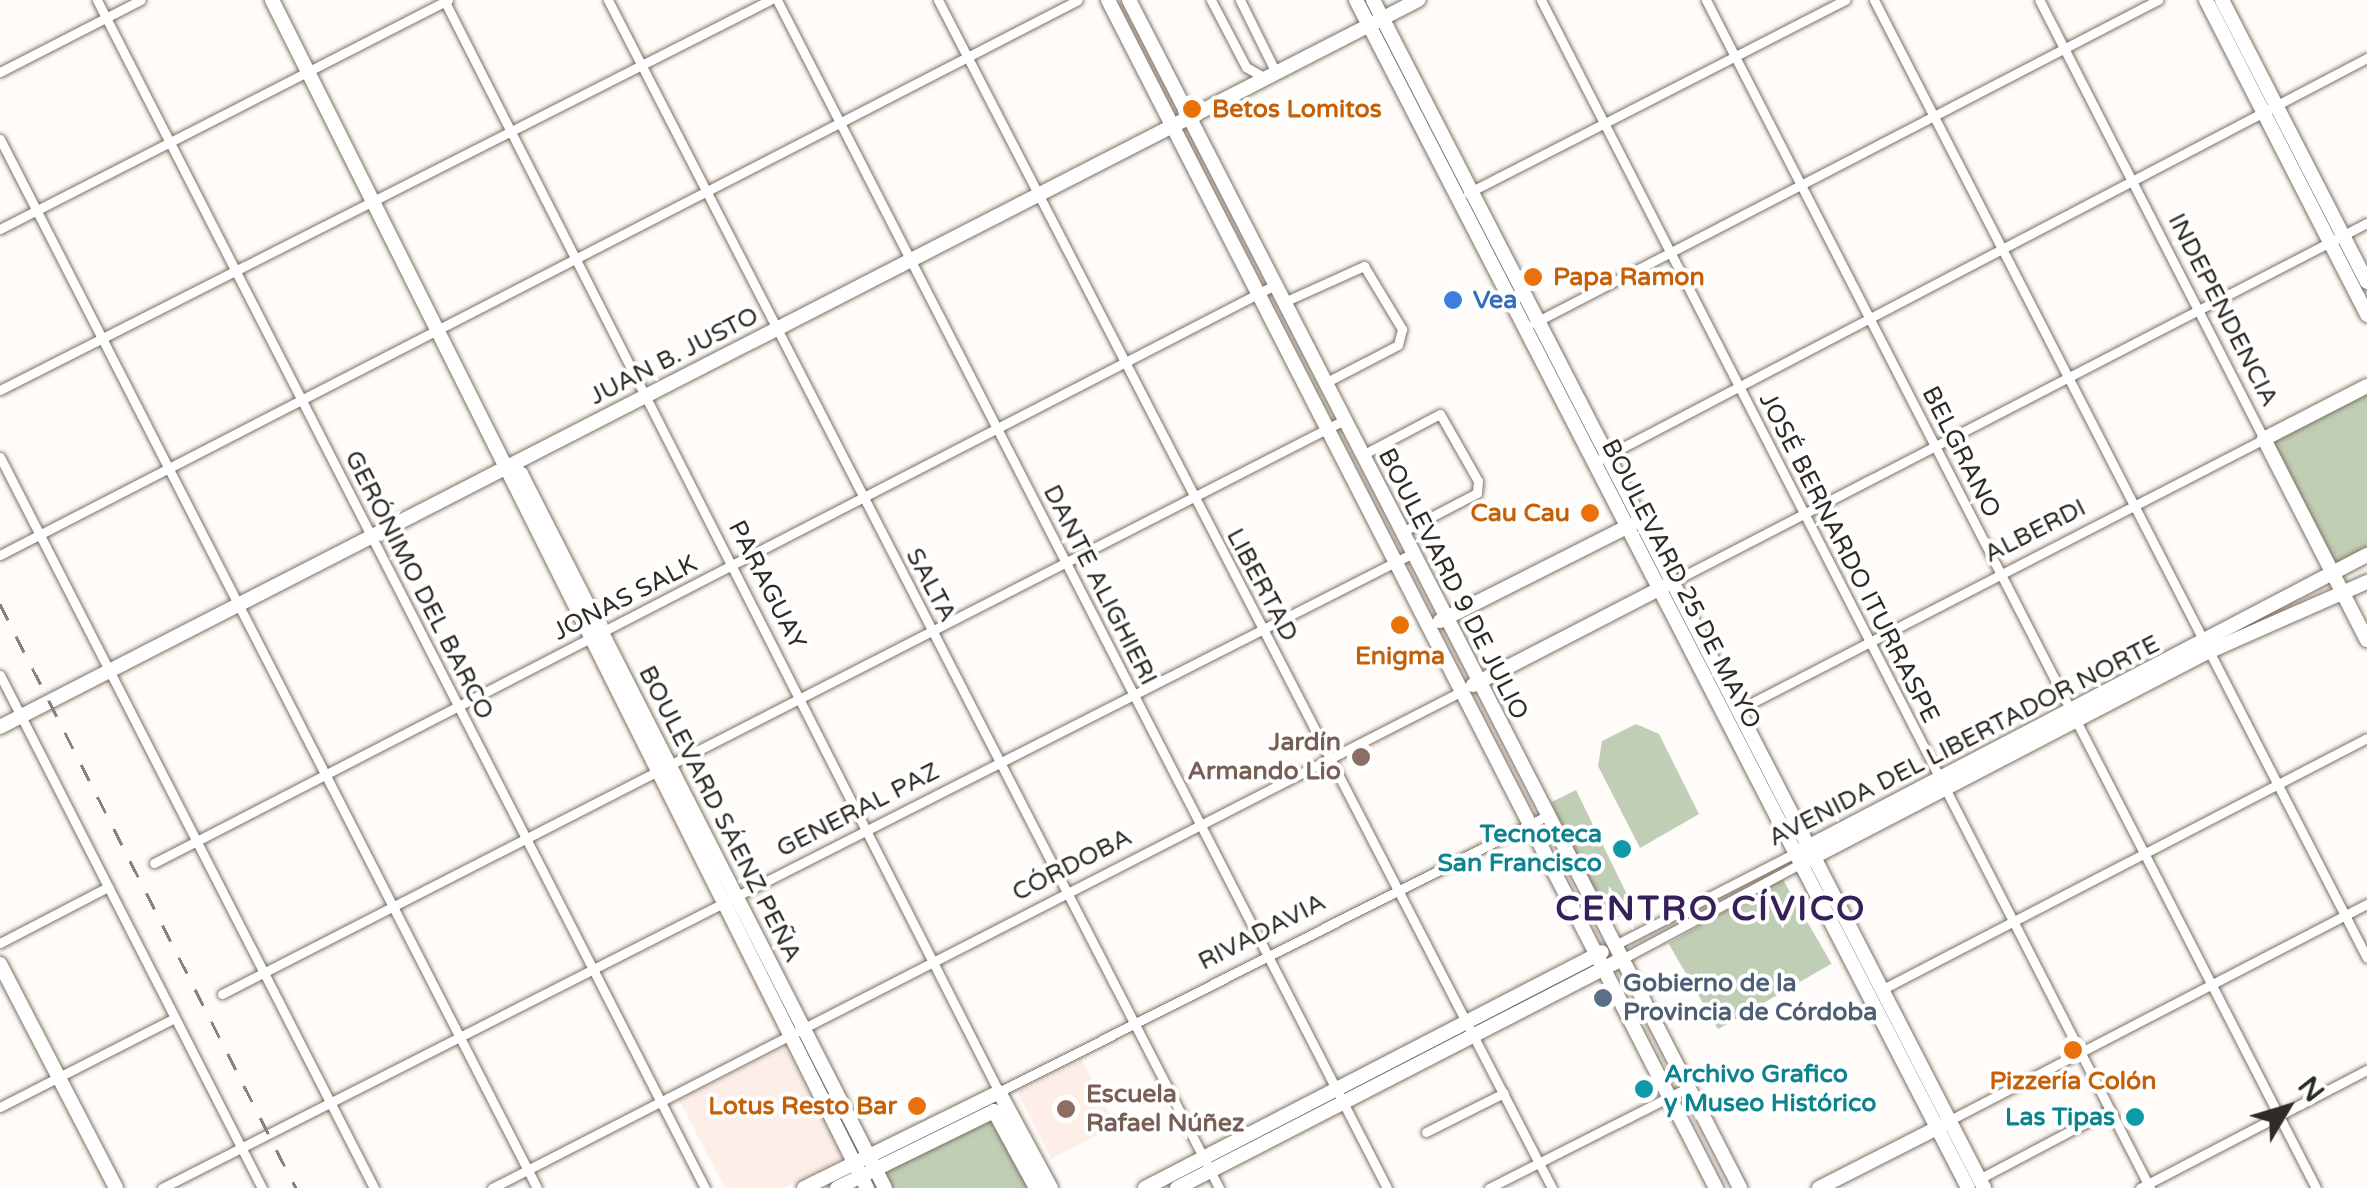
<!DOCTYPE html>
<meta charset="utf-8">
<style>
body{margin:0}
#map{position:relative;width:2367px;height:1188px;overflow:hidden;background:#fefbf8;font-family:"Varela Round",sans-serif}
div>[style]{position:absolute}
.education>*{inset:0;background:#fdefe8;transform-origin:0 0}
.green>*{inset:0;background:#c0ceb5;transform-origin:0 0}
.roads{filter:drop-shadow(0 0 2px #7d7062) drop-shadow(0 0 2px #7d7062)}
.street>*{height:9px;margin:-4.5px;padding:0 4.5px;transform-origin:4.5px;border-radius:4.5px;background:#fff}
.secondary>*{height:14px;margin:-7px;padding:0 7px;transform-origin:7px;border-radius:7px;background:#fff}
.rail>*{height:2.5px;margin-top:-1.25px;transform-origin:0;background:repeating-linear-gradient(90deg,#88837f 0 18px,transparent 0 36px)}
.dots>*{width:28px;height:28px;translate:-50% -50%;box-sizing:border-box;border:5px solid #fff;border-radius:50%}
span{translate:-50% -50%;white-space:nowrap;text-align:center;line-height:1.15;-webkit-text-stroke:8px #fff;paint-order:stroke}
.food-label{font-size:25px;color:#c56008;font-weight:700}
.left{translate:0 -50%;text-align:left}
.right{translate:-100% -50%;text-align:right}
.shop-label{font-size:25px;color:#366cbe;font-weight:700}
.street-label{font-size:25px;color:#2f2a24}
.education-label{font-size:25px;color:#785e54;font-weight:700}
.culture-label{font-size:25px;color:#0d838f;font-weight:700}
.service-label{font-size:25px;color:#4e5e75;font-weight:700}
.district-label{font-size:35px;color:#35205a;font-weight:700;letter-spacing:2.5px}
.north{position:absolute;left:2237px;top:1058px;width:100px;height:100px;-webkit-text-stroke:8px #fff;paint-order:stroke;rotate:52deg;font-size:28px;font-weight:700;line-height:40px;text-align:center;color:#2f2a24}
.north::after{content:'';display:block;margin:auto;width:35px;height:45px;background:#2f2a24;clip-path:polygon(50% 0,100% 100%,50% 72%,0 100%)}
</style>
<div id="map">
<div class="education">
<div style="clip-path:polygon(785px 1047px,842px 1158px,784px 1188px,725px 1188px,679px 1100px)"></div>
<div style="left:1081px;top:1058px;width:76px;height:72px;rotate:63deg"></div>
</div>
<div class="green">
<div style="clip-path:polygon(2367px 386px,2367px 555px,2337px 569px,2264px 439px)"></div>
<div style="clip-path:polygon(1636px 724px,1659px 734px,1699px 814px,1640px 848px,1598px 766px,1602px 741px)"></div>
<div style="left:1576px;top:790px;width:133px;height:28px;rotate:64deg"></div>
<div style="left:1782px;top:878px;width:99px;height:131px;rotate:60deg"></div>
<div style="clip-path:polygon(989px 1110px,1036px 1188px,885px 1188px,875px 1168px)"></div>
</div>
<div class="roads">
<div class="street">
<div style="left:97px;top:0;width:1335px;rotate:62.9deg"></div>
<div style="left:444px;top:0;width:1225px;rotate:63.06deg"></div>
<div style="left:999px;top:1092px;width:615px;rotate:-26.77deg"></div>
<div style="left:608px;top:0;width:1336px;rotate:62.78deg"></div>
<div style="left:777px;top:0;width:1335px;rotate:62.82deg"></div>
<div style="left:938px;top:0;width:1337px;rotate:62.67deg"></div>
<div style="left:1211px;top:0;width:76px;rotate:62.4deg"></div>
<div style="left:1246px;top:67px;width:22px;rotate:30deg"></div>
<div style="left:1240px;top:0;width:81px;rotate:63.7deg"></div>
<div style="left:1541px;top:0;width:1335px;rotate:62.86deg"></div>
<div style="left:1706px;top:0;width:1335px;rotate:62.82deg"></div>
<div style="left:1874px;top:0;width:1077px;rotate:62.77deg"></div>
<div style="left:0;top:72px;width:158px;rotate:-27.1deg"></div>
<div style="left:0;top:139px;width:1178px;rotate:62.89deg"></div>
<div style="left:1468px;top:193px;width:424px;rotate:-27.1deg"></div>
<div style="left:0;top:229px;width:503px;rotate:-27.07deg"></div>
<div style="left:1284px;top:302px;width:88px;rotate:-24.2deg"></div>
<div style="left:1364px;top:266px;width:74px;rotate:58.9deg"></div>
<div style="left:1402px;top:329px;width:16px;rotate:104deg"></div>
<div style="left:1398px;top:345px;width:82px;rotate:152.5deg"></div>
<div style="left:1534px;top:323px;width:703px;rotate:-27.37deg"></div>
<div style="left:0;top:390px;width:863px;rotate:-26.86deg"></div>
<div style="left:1362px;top:455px;width:88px;rotate:-27.7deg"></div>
<div style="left:1440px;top:414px;width:77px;rotate:60.4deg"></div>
<div style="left:1478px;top:481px;width:12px;rotate:95deg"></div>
<div style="left:1477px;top:493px;width:85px;rotate:152.5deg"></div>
<div style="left:0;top:457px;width:821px;rotate:62.9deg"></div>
<div style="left:1593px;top:463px;width:874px;rotate:-27.62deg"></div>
<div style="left:0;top:555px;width:1212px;rotate:-27.24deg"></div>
<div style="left:1672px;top:582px;width:782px;rotate:-27.32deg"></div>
<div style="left:0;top:675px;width:576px;rotate:62.95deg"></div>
<div style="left:1736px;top:711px;width:594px;rotate:-27.26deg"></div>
<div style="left:2264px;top:439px;width:493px;rotate:-117.1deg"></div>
<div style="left:154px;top:863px;width:1261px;rotate:-27.28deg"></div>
<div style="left:0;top:943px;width:122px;rotate:-27.4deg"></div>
<div style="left:1615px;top:945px;width:200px;rotate:-27.1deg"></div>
<div style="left:1622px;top:959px;width:200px;rotate:-28.1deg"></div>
<div style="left:1881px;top:990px;width:547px;rotate:-27.41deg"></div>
<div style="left:222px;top:994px;width:1260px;rotate:-27.09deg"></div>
<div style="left:0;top:1107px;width:196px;rotate:-27deg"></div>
<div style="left:1950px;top:1120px;width:470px;rotate:-27.4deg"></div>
<div style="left:1426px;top:1132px;width:87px;rotate:-26.6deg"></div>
<div style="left:1979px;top:1179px;width:148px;rotate:-27.8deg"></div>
<div style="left:162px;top:1188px;width:1403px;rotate:-26.91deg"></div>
<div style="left:492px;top:1188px;width:1090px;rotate:-27.13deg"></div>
<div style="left:1489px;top:1188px;width:224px;rotate:-26.8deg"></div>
<div style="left:2140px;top:1188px;width:256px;rotate:-27.5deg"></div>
</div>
<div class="secondary">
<div style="left:272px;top:0;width:1329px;rotate:63.4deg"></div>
<div style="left:1108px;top:0;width:1335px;rotate:62.9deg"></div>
<div style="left:1129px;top:0;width:1336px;rotate:62.78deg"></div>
<div style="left:1356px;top:0;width:1336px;rotate:62.74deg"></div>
<div style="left:1373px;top:0;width:1336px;rotate:62.78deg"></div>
<div style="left:2206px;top:0;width:354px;rotate:62.9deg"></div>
<div style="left:2222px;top:0;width:317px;rotate:62.8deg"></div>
<div style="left:2367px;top:386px;width:116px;rotate:152.8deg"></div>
<div style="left:2264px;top:439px;width:226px;rotate:62.9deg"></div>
<div style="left:508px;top:467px;width:15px;rotate:28deg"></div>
<div style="left:521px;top:474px;width:801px;rotate:62.99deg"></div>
<div style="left:1440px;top:621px;width:214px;rotate:-26.7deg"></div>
<div style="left:1473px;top:685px;width:214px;rotate:-27.3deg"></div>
<div style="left:0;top:727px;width:1594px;rotate:-27.14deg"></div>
<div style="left:1800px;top:851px;width:640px;rotate:-27.57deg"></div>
<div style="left:1808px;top:860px;width:451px;rotate:-27.5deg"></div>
<div style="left:2208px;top:652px;width:174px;rotate:-23.8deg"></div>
<div style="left:0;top:964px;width:252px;rotate:62.6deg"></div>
<div style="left:999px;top:1092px;width:109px;rotate:61.6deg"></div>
<div style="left:994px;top:1111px;width:88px;rotate:61.4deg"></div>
<div style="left:804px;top:1188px;width:217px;rotate:-26.2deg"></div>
<div style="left:837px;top:1188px;width:175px;rotate:-26.1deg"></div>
<div style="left:1145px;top:1188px;width:514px;rotate:-27.31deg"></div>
<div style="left:1177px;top:1188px;width:500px;rotate:-27.23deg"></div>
<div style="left:1819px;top:1188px;width:139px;rotate:-26.9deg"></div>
</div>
</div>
<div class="rail">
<div style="left:0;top:604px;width:655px;rotate:63.12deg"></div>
</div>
<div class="dots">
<div style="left:1192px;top:109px;background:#e8710a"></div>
<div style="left:1533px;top:277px;background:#e8710a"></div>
<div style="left:1453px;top:300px;background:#3f7fe0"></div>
<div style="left:1590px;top:513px;background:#e8710a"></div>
<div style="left:1400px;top:625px;background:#e8710a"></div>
<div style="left:1361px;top:757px;background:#8d6e63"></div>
<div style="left:1622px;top:849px;background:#0f9aa8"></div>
<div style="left:1603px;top:998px;background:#5c6f8a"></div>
<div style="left:2073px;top:1050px;background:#e8710a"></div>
<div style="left:1644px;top:1089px;background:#0f9aa8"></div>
<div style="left:917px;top:1106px;background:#e8710a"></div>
<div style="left:1066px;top:1109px;background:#8d6e63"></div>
<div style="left:2135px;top:1117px;background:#0f9aa8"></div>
</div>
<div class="food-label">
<span class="left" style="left:1212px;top:109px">Betos Lomitos</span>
<span class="left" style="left:1553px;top:277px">Papa Ramon</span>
<span class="right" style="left:1570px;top:513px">Cau Cau</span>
<span style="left:1400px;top:656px">Enigma</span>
<span style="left:2073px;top:1081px">Pizzería Colón</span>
<span class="right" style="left:897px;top:1106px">Lotus Resto Bar</span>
</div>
<div class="shop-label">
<span class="left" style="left:1473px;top:300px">Vea</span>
</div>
<div class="street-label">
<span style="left:2223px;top:310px;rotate:63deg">INDEPENDENCIA</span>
<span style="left:674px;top:356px;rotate:-27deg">JUAN B. JUSTO</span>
<span style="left:1961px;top:452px;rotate:63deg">BELGRANO</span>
<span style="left:2035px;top:531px;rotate:-27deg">ALBERDI</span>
<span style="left:1849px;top:558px;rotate:63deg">JOSÉ BERNARDO ITURRASPE</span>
<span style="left:1453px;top:584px;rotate:63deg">BOULEVARD 9 DE JULIO</span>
<span style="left:1681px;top:584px;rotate:63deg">BOULEVARD 25 DE MAYO</span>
<span style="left:419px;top:585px;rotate:63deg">GERÓNIMO DEL BARCO</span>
<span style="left:767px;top:585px;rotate:63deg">PARAGUAY</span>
<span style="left:931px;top:585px;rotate:62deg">SALTA</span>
<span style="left:1100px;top:585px;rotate:63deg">DANTE ALIGHIERI</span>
<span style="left:1262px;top:585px;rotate:62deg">LIBERTAD</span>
<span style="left:625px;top:598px;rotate:-27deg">JONAS SALK</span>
<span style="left:1964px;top:741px;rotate:-27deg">AVENIDA DEL LIBERTADOR NORTE</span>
<span style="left:858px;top:810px;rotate:-27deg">GENERAL PAZ</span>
<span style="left:720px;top:814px;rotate:63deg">BOULEVARD SÁENZ PEÑA</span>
<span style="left:1072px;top:865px;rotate:-27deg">CÓRDOBA</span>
<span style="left:1262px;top:932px;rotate:-27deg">RIVADAVIA</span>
</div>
<div class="education-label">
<span class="right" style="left:1341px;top:757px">Jardín<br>Armando Lio</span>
<span class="left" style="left:1086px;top:1109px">Escuela<br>Rafael Núñez</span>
</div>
<div class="culture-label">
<span class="right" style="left:1602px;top:849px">Tecnoteca<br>San Francisco</span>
<span class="left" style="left:1664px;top:1089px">Archivo Grafico<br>y Museo Histórico</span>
<span class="right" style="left:2115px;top:1117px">Las Tipas</span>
</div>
<div class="service-label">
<span class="left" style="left:1623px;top:998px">Gobierno de la<br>Provincia de Córdoba</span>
</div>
<div class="district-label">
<span style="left:1711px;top:909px">CENTRO CÍVICO</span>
</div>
<div class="north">N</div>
</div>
